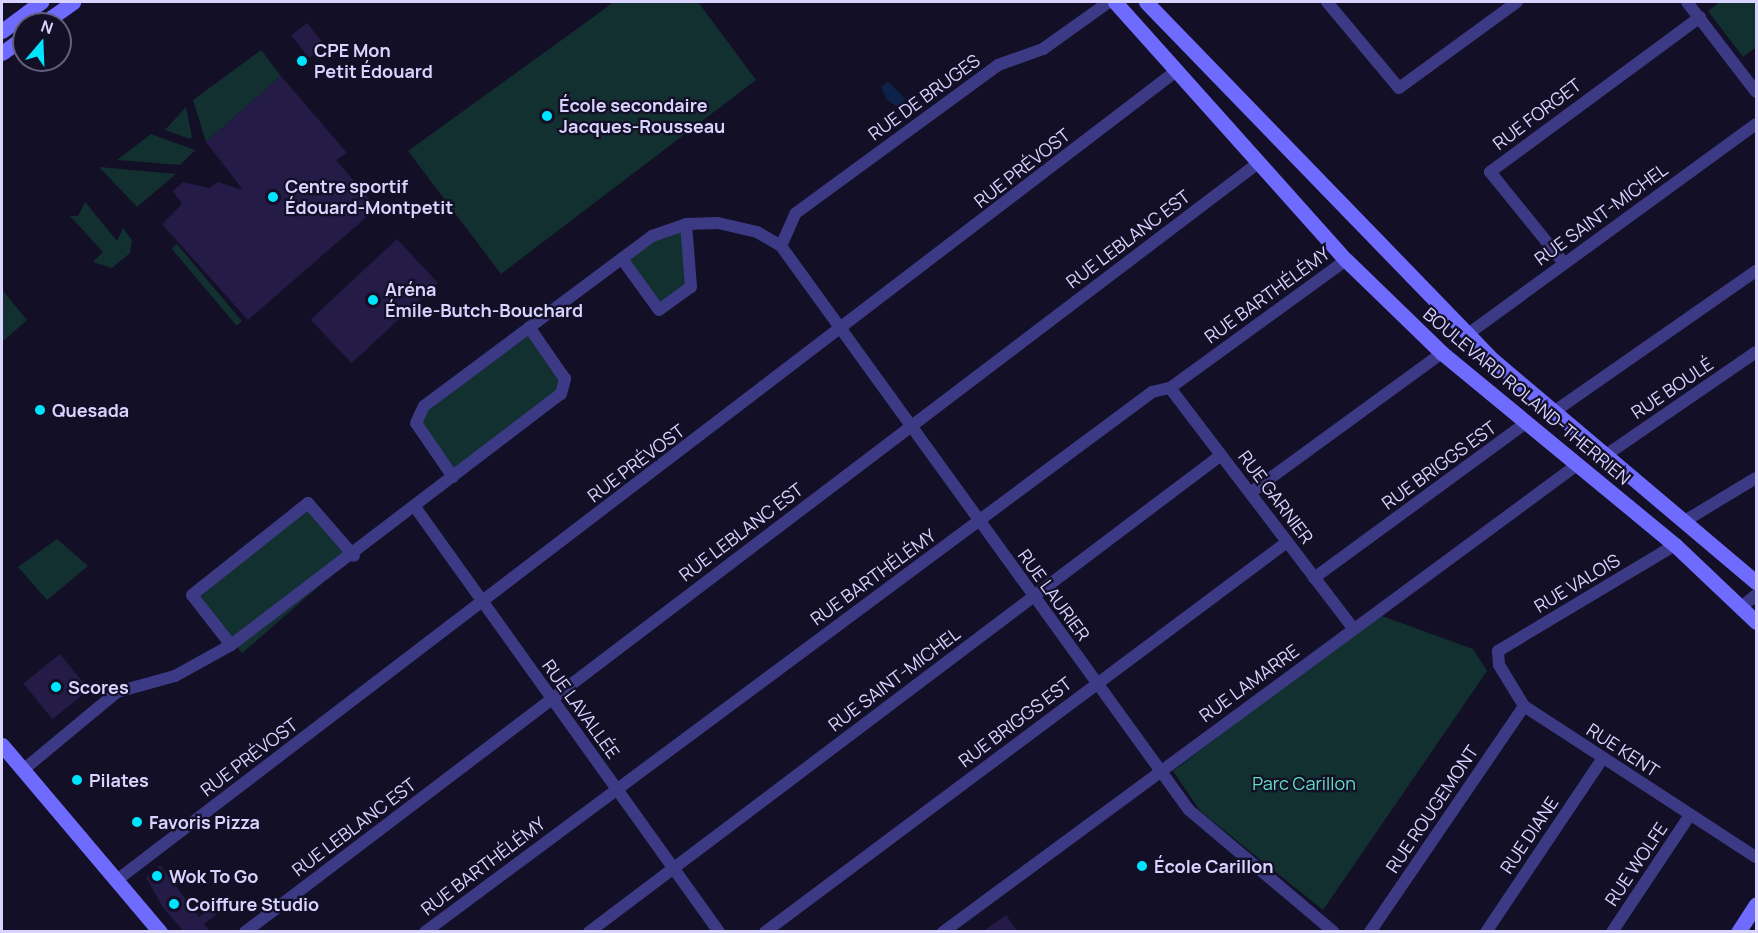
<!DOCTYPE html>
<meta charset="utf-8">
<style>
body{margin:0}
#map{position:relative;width:1758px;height:933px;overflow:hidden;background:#130f26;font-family:Manrope,sans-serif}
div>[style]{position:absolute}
.green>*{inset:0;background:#12302f;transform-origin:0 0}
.water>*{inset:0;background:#0c2248}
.building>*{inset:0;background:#241b47;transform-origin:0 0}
.street>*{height:12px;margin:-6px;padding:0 6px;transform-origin:6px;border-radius:6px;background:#3d3a85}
.secondary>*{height:15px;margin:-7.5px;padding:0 7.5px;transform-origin:7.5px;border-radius:7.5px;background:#6f6bff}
.dots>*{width:16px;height:16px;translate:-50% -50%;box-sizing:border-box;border:3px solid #130f26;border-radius:50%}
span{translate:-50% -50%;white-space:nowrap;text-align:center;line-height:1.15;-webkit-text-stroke:4.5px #130f26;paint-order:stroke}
.poi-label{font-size:18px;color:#d9d4ff;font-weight:700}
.left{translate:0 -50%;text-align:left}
.street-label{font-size:18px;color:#d9d4ff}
.park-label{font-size:18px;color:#5fe0c0}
.frame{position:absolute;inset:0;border:3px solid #d9d4ff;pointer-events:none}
.north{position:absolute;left:12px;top:12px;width:60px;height:60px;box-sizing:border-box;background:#130f26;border:2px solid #625e7d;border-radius:50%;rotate:19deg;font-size:16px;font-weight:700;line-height:24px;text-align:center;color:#d9d4ff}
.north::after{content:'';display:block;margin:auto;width:21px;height:27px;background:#00e5ff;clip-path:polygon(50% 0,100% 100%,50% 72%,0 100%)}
</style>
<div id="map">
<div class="green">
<div style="clip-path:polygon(614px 2px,698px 2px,756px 80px,501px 274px,408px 151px)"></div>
<div style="clip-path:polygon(1720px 2px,1756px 2px,1756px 47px,1743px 57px,1708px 11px)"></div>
<div style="clip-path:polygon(261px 50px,281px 76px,206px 142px,193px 100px)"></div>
<div style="clip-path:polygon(186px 107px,192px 137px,190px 139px,165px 130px)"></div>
<div style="clip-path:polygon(151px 134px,195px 150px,180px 165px,117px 160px)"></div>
<div style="clip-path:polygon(99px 167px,176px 174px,137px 207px)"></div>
<div style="clip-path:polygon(85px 202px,117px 241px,123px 228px,132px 240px,130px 253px,112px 268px,93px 262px,103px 252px,70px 216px,78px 216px)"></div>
<div style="clip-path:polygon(686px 224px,691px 287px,659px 310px,622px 259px)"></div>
<div style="left:177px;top:244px;width:101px;height:7px;rotate:50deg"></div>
<div style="clip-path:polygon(2px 290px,27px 320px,2px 342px)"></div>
<div style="clip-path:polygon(529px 327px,565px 386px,453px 477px,416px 423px,419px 414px)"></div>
<div style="left:308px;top:503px;width:70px;height:148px;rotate:49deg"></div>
<div style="clip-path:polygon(57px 539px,88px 566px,47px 600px,18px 567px)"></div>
<div style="clip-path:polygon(1379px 615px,1473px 649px,1487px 671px,1323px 910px,1201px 812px,1173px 771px)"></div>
</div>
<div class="water">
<div style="clip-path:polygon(888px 82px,905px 98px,900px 109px,887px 100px,881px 87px)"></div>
</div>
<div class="building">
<div style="left:307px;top:23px;width:29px;height:20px;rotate:52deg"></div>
<div style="clip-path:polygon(281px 76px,347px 153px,336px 160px,377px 208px,248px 320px,162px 224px,182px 204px,173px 191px,183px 182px,209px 188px,218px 182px,243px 190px,206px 142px)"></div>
<div style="left:397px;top:239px;width:60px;height:118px;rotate:47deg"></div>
<div style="left:60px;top:654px;width:46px;height:47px;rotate:51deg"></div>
<div style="clip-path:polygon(160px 865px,199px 917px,210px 908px,217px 914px,204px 924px,210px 932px,184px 932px,162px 906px,146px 877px)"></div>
<div style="clip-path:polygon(1006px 915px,1018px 932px,982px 932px)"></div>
</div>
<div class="street">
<div style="left:1327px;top:2px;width:112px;rotate:50.1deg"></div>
<div style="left:1399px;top:88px;width:146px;rotate:-36.1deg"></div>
<div style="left:1687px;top:2px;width:113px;rotate:52.5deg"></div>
<div style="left:781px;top:246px;width:36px;rotate:-66deg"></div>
<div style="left:796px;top:213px;width:250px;rotate:-36.2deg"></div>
<div style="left:998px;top:65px;width:48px;rotate:-19.6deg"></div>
<div style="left:1043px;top:49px;width:81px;rotate:-35.5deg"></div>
<div style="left:622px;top:259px;width:63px;rotate:54deg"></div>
<div style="left:659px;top:310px;width:39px;rotate:-36deg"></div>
<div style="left:691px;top:287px;width:63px;rotate:-94.5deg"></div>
<div style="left:1563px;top:262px;width:116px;rotate:-129deg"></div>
<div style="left:1490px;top:172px;width:261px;rotate:-36.4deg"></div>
<div style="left:1468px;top:334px;width:356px;rotate:-36.1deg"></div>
<div style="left:1170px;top:388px;width:302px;rotate:52.7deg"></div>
<div style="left:1555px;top:411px;width:245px;rotate:-34.9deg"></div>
<div style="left:1609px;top:453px;width:178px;rotate:-34.5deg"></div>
<div style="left:453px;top:477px;width:65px;rotate:-124.4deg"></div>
<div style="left:416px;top:423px;width:19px;rotate:-65deg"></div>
<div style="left:424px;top:406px;width:284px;rotate:-36.7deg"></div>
<div style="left:652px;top:236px;width:36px;rotate:-19deg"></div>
<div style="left:686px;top:224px;width:32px;rotate:-2deg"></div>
<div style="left:718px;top:223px;width:40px;rotate:13deg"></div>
<div style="left:757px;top:232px;width:28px;rotate:30deg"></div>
<div style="left:781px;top:246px;width:696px;rotate:54.12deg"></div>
<div style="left:1189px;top:810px;width:189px;rotate:40.1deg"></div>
<div style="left:1250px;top:493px;width:238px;rotate:-36.1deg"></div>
<div style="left:415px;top:507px;width:523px;rotate:54.42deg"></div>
<div style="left:1688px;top:519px;width:79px;rotate:-31.1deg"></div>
<div style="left:1675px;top:545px;width:206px;rotate:149.1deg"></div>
<div style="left:1498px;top:651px;width:14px;rotate:86deg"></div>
<div style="left:1499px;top:665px;width:48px;rotate:58.6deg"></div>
<div style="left:1524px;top:706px;width:277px;rotate:33.1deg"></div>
<div style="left:1314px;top:578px;width:263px;rotate:-36.2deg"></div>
<div style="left:1740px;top:608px;width:21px;rotate:-39deg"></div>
<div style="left:231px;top:645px;width:63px;rotate:-128deg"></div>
<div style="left:192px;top:595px;width:148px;rotate:-38.4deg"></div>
<div style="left:308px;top:503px;width:70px;rotate:49deg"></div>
<div style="left:23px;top:770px;width:122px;rotate:-39.7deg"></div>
<div style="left:117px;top:692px;width:60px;rotate:-15.4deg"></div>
<div style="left:175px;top:676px;width:64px;rotate:-29deg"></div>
<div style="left:231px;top:645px;width:415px;rotate:-37.3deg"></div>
<div style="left:561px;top:394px;width:16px;rotate:-75deg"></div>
<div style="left:565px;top:379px;width:63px;rotate:-124.7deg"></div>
<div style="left:117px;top:880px;width:1331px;rotate:-37.37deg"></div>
<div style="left:245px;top:932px;width:1272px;rotate:-37.2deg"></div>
<div style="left:425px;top:932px;width:906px;rotate:-36.6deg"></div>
<div style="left:1152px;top:392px;width:18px;rotate:-13deg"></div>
<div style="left:1170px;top:388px;width:218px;rotate:-36deg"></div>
<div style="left:589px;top:932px;width:792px;rotate:-37.04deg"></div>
<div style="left:765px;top:932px;width:652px;rotate:-36.76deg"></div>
<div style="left:943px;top:932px;width:787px;rotate:-36.38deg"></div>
<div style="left:1370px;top:932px;width:273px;rotate:-55.7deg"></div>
<div style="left:1486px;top:932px;width:210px;rotate:-56.1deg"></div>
<div style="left:1612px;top:932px;width:141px;rotate:-56.3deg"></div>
</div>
<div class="secondary">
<div style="left:1115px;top:2px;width:346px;rotate:48.2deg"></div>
<div style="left:1346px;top:260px;width:134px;rotate:44.1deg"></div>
<div style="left:1442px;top:353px;width:302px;rotate:39.5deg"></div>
<div style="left:1675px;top:545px;width:112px;rotate:43.5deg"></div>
<div style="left:1146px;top:2px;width:499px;rotate:45.9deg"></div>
<div style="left:1493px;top:360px;width:344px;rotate:40.2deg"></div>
<div style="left:42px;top:24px;width:38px;rotate:-35deg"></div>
<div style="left:2px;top:31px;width:49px;rotate:-36.6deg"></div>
<div style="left:2px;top:53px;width:27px;rotate:-36deg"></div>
<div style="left:2px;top:745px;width:245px;rotate:49.8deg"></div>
<div style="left:1738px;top:932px;width:33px;rotate:-57deg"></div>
</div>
<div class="dots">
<div style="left:302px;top:61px;background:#00e5ff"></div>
<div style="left:547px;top:116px;background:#00e5ff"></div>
<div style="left:273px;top:197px;background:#00e5ff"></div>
<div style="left:373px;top:300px;background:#00e5ff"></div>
<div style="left:40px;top:410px;background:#00e5ff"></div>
<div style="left:56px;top:687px;background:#00e5ff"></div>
<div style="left:77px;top:780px;background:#00e5ff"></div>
<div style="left:137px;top:822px;background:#00e5ff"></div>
<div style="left:1142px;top:866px;background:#00e5ff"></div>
<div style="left:157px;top:876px;background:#00e5ff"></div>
<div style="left:174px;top:904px;background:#00e5ff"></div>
</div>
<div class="poi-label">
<span class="left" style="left:314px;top:61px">CPE Mon<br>Petit Édouard</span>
<span class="left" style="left:559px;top:116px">École secondaire<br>Jacques-Rousseau</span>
<span class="left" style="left:285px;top:197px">Centre sportif<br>Édouard-Montpetit</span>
<span class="left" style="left:385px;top:300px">Aréna<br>Émile-Butch-Bouchard</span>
<span class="left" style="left:52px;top:410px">Quesada</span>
<span class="left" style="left:68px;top:687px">Scores</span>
<span class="left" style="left:89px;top:780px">Pilates</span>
<span class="left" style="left:149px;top:822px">Favoris Pizza</span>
<span class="left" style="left:1154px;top:866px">École Carillon</span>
<span class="left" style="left:169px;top:876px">Wok To Go</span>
<span class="left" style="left:186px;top:904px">Coiffure Studio</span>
</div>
<div class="street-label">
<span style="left:924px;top:97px;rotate:-36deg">RUE DE BRUGES</span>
<span style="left:1537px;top:114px;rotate:-37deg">RUE FORGET</span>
<span style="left:1022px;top:168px;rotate:-38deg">RUE PRÉVOST</span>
<span style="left:1601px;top:214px;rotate:-36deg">RUE SAINT-MICHEL</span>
<span style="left:1128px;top:239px;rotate:-37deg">RUE LEBLANC EST</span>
<span style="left:1267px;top:295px;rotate:-36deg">RUE BARTHÉLÉMY</span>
<span style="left:1672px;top:388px;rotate:-34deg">RUE BOULÉ</span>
<span style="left:1527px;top:396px;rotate:40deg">BOULEVARD ROLAND-THERRIEN</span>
<span style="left:636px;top:463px;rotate:-37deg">RUE PRÉVOST</span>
<span style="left:1439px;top:465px;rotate:-36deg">RUE BRIGGS EST</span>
<span style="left:1276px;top:497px;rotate:53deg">RUE GARNIER</span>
<span style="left:741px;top:532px;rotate:-37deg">RUE LEBLANC EST</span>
<span style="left:873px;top:577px;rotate:-36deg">RUE BARTHÉLÉMY</span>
<span style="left:1577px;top:583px;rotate:-31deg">RUE VALOIS</span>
<span style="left:1054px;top:595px;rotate:54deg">RUE LAURIER</span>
<span style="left:894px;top:679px;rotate:-37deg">RUE SAINT-MICHEL</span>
<span style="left:1249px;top:683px;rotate:-36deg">RUE LAMARRE</span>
<span style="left:581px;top:709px;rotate:54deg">RUE LAVALLÉE</span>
<span style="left:1015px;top:722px;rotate:-37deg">RUE BRIGGS EST</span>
<span style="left:1623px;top:750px;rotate:33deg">RUE KENT</span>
<span style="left:249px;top:757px;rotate:-37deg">RUE PRÉVOST</span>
<span style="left:1432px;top:809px;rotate:-56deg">RUE ROUGEMONT</span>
<span style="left:354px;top:827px;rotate:-37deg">RUE LEBLANC EST</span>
<span style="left:1529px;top:835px;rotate:-56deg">RUE DIANE</span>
<span style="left:1636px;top:864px;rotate:-56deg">RUE WOLFE</span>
<span style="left:483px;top:866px;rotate:-37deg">RUE BARTHÉLÉMY</span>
</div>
<div class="park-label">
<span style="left:1304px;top:783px">Parc Carillon</span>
</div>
<div class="frame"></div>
<div class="north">N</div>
</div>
